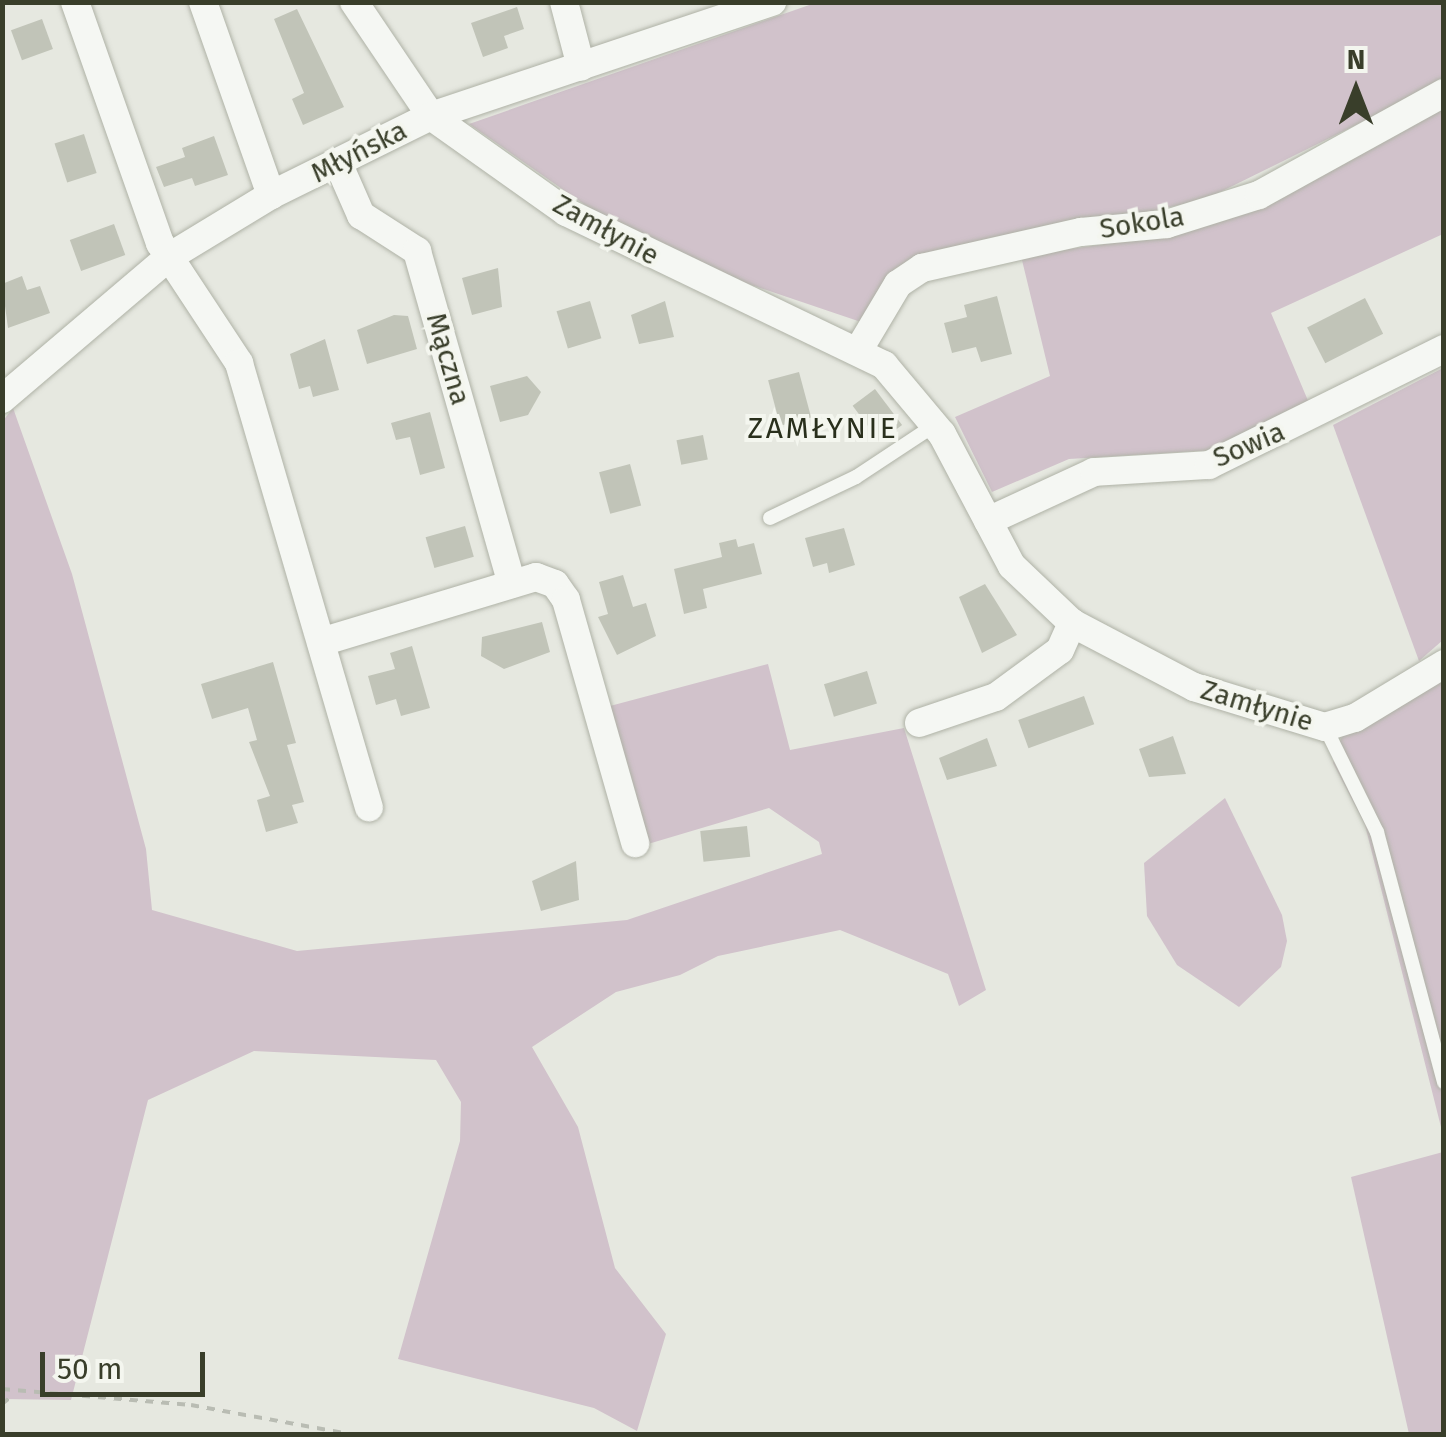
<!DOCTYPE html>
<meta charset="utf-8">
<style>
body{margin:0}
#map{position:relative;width:1446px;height:1437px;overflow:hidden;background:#e6e8e0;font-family:"Fira Sans",sans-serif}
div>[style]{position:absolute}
.green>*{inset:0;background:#d1c2cb}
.building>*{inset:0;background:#c1c4b8;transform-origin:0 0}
.path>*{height:4px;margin-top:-2px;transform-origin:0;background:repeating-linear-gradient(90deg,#b9bcb3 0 8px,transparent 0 16px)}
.roads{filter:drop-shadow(0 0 2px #afb2a6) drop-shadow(0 0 2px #afb2a6)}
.lane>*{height:14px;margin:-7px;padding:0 7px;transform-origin:7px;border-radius:7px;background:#f5f7f3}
.street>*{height:28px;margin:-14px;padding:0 14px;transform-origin:14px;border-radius:14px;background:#f5f7f3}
span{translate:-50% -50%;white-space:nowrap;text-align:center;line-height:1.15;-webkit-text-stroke:8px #f4f6ef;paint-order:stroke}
.street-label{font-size:28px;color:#393e2a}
.neighbourhood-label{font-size:30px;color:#292f1c;letter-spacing:2.5px}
.frame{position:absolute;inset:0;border:5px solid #393e2a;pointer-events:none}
.north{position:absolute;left:1306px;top:40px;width:100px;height:100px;-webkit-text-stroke:8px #f4f6ef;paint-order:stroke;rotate:0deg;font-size:28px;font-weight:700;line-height:40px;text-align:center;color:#393e2a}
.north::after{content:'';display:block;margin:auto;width:35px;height:45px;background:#393e2a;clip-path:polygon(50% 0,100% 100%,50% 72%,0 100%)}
.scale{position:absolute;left:40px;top:1352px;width:165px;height:45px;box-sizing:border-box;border:5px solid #393e2a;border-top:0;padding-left:12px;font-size:30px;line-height:35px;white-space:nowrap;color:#393e2a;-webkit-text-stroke:8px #f4f6ef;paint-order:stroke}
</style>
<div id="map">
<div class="green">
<div style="clip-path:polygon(815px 3px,1443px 3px,1443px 82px,1206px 199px,896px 268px,861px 322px,701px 268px,608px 221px,469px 124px)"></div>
<div style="clip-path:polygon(1443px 109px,1443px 234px,1271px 313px,1309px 403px,1215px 450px,1069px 459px,992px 492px,955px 417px,1050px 376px,1021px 256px,1168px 235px)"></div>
<div style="clip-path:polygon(1443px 368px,1443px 640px,1419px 661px,1333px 425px)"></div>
<div style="clip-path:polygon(13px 408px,72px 574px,146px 849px,152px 910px,297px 951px,627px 920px,822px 854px,819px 842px,769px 808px,648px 844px,610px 706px,768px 664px,790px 750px,904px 728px,986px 990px,959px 1006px,948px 974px,840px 930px,718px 956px,680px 975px,616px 992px,532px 1047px,578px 1127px,615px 1268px,666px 1334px,637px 1431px,594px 1408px,398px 1359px,460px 1141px,461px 1102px,436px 1060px,254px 1051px,148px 1100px,71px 1400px,3px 1399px,2px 422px)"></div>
<div style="clip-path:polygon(1443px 676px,1443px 1135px,1365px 825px,1333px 763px,1344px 730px)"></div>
<div style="clip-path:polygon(1225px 798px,1282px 915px,1287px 941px,1281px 967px,1239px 1007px,1177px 965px,1147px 916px,1144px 863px)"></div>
<div style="clip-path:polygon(1443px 1152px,1443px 1434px,1409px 1434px,1351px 1177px)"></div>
</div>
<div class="building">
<div style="clip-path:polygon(517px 7px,524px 29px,504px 36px,508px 48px,483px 57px,471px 23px)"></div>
<div style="clip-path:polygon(297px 9px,344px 107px,303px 125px,292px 99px,304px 93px,274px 19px)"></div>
<div style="left:42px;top:19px;width:32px;height:33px;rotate:70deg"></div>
<div style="left:84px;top:134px;width:41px;height:31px;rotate:72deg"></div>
<div style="clip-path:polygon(214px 136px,228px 175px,195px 186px,192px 178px,164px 187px,156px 167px,185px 157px,182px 148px)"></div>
<div style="left:114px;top:224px;width:33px;height:47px;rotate:70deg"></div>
<div style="clip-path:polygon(498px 268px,502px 307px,472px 315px,462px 278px)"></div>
<div style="clip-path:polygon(22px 276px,27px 290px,40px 286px,50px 313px,8px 328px,2px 284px)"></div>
<div style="clip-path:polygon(997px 296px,1012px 354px,981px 362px,976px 347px,952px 353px,944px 323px,967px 317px,964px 305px)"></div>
<div style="left:1365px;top:298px;width:40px;height:65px;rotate:63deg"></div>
<div style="left:590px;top:301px;width:39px;height:35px;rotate:73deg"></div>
<div style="clip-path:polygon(665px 301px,674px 337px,639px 344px,631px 315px)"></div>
<div style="clip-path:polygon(394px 315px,408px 316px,417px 349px,367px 364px,357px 330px)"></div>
<div style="clip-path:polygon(325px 339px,339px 390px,313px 397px,310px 386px,299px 389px,290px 354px)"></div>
<div style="left:799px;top:372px;width:47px;height:32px;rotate:75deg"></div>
<div style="clip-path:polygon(527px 376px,541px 392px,528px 415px,500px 422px,490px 386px)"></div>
<div style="left:875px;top:389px;width:45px;height:28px;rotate:53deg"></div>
<div style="clip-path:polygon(430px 412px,445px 468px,420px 475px,410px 437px,396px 440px,391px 423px)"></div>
<div style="left:703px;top:435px;width:25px;height:27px;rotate:79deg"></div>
<div style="left:630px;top:464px;width:43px;height:32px;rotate:75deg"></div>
<div style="left:465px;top:526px;width:32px;height:41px;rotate:74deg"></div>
<div style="clip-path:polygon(844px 528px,855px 565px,829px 573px,827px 563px,813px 567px,805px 538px)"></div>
<div style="clip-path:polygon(736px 539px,738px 547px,754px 543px,762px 574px,703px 589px,707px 608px,684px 614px,674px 569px,722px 557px,719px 543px)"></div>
<div style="clip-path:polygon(623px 575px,633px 607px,646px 603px,656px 636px,617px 655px,598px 617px,608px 614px,599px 582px)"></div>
<div style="clip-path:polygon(985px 584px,1017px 635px,982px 653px,959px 597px)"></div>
<div style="clip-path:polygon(542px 622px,550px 652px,504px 669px,481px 656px,482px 637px)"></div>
<div style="clip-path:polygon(412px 646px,430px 708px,401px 716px,396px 699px,376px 705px,368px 676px,395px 669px,390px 653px)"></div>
<div style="clip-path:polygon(273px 662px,296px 743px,287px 745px,304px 802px,292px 805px,298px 823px,266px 832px,257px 800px,270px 796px,249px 742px,257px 740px,248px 708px,212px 719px,201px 684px)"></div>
<div style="left:867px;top:671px;width:34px;height:45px;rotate:73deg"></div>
<div style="left:1084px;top:696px;width:30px;height:70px;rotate:70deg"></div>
<div style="clip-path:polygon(1173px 736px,1186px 774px,1149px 777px,1139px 749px)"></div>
<div style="clip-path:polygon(987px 738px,997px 766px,947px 780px,939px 758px)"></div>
<div style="left:747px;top:826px;width:31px;height:47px;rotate:84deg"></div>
<div style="clip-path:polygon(576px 861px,579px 900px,541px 911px,532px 881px)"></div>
</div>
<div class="path">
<div style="left:2px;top:1389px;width:190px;rotate:4.8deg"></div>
<div style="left:191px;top:1405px;width:161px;rotate:10.4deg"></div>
<div style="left:2px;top:1404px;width:14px;rotate:-39deg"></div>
</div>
<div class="roads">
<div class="lane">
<div style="left:770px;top:518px;width:95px;rotate:-25.5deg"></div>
<div style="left:856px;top:477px;width:95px;rotate:-33.4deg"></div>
<div style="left:1325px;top:727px;width:117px;rotate:63.7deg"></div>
<div style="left:1377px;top:832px;width:259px;rotate:75deg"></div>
</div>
<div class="street">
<div style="left:75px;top:2px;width:256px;rotate:70.6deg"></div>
<div style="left:160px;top:243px;width:144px;rotate:56.6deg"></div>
<div style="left:239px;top:363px;width:463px;rotate:73.7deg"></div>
<div style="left:203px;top:2px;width:205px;rotate:70.6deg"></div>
<div style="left:354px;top:2px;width:138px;rotate:56deg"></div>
<div style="left:431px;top:116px;width:166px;rotate:35.4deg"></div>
<div style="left:566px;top:212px;width:353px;rotate:25.7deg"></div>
<div style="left:884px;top:365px;width:90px;rotate:50deg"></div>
<div style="left:942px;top:434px;width:149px;rotate:62.1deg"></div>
<div style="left:1012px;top:566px;width:83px;rotate:43.5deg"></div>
<div style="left:1072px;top:623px;width:138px;rotate:27.7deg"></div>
<div style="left:1194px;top:687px;width:137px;rotate:17deg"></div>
<div style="left:1325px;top:727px;width:31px;rotate:-17deg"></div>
<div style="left:1355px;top:718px;width:104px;rotate:-31.2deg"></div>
<div style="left:564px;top:2px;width:67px;rotate:75.3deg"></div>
<div style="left:339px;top:165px;width:55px;rotate:66.3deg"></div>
<div style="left:361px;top:215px;width:67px;rotate:32.7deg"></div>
<div style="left:417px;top:251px;width:346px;rotate:74.1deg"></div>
<div style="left:858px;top:351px;width:78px;rotate:-59.2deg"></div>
<div style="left:898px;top:284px;width:29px;rotate:-34deg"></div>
<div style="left:922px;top:268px;width:163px;rotate:-12.8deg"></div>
<div style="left:1081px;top:232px;width:86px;rotate:-5.3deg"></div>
<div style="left:1167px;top:224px;width:96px;rotate:-17.5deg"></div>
<div style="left:1259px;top:195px;width:211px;rotate:-28.9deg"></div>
<div style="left:2px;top:399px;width:219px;rotate:-40.4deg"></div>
<div style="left:169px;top:257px;width:119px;rotate:-31.3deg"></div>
<div style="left:271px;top:195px;width:178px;rotate:-26.3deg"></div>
<div style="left:431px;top:116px;width:360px;rotate:-18.5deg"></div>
<div style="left:988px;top:521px;width:117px;rotate:-24.8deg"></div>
<div style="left:1094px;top:472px;width:115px;rotate:-3.5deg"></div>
<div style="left:1209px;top:465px;width:262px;rotate:-26.3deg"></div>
<div style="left:321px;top:642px;width:225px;rotate:-16.8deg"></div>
<div style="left:536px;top:577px;width:20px;rotate:20deg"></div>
<div style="left:555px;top:584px;width:19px;rotate:55deg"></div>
<div style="left:566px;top:600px;width:253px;rotate:74.1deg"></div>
<div style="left:919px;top:723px;width:81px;rotate:-18.7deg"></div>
<div style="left:996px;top:697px;width:79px;rotate:-36.3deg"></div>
<div style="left:1060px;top:650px;width:30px;rotate:-66deg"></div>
</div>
</div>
<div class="street-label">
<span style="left:359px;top:152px;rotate:-27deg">Młyńska</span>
<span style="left:1142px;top:223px;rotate:-9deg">Sokola</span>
<span style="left:606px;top:230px;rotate:29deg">Zamłynie</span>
<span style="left:448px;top:359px;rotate:74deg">Mączna</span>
<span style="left:1249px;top:445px;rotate:-23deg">Sowia</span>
<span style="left:1257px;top:706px;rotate:17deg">Zamłynie</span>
</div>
<div class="neighbourhood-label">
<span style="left:823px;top:428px">ZAMŁYNIE</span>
</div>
<div class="frame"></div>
<div class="north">N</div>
<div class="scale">50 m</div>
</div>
